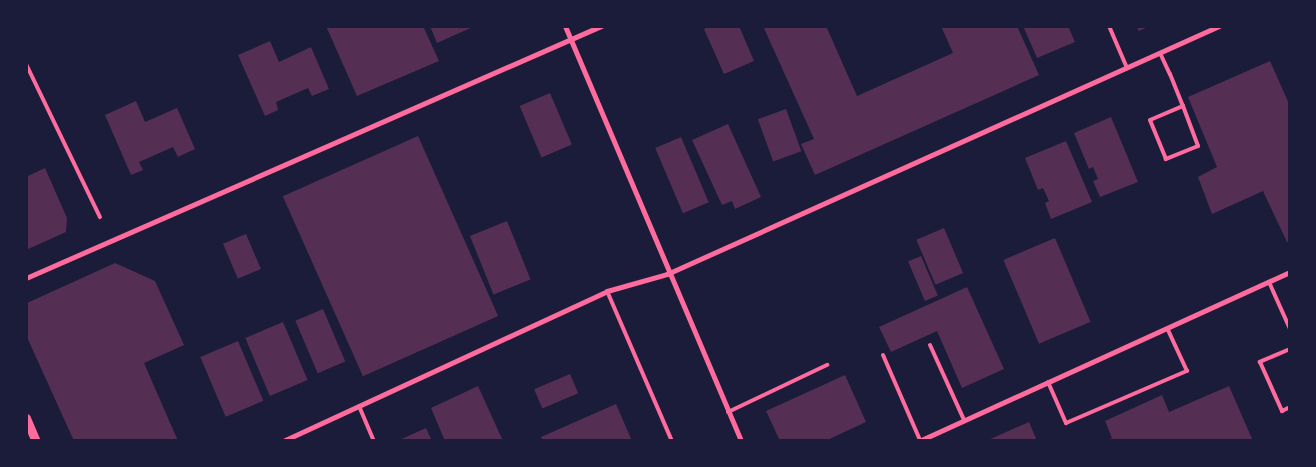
<!DOCTYPE html>
<style>
body{margin:0}
#map{position:relative;width:1316px;height:467px;overflow:hidden;background:#1b1b3a;font-family:Poppins,sans-serif}
div>[style]{position:absolute}
.building>*{inset:0;background:#542f53;transform-origin:0 0}
.service>*{height:4px;margin:-2px;padding:0 2px;transform-origin:2px;border-radius:2px;background:#ff6b9d}
.minor>*{height:5px;margin:-2.5px;padding:0 2.5px;transform-origin:2.5px;border-radius:2.5px;background:#ff6b9d}
.tertiary>*{height:9px;margin:-4.5px;padding:0 4.5px;transform-origin:4.5px;border-radius:4.5px;background:#ff6b9d}
span{translate:-50% -50%;white-space:nowrap;text-align:center;line-height:1.15;-webkit-text-stroke:5px #1b1b3a;paint-order:stroke}
.frame{position:absolute;inset:0;border:28px solid #1b1b3a;pointer-events:none}
</style>
<div id="map">
<div class="building">
<div style="clip-path:polygon(326px 26px,423px 26px,439px 61px,357px 96px)"></div>
<div style="clip-path:polygon(430px 26px,475px 26px,437px 43px)"></div>
<div style="clip-path:polygon(710px 26px,739px 26px,754px 61px,724px 74px,704px 29px)"></div>
<div style="clip-path:polygon(763px 26px,826px 26px,857px 96px,953px 53px,941px 26px,1017px 26px,1039px 75px,815px 175px,801px 144px,814px 139px)"></div>
<div style="clip-path:polygon(1023px 26px,1068px 26px,1075px 42px,1037px 58px)"></div>
<div style="clip-path:polygon(1136px 26px,1150px 26px,1139px 31px)"></div>
<div style="clip-path:polygon(270px 41px,279px 62px,311px 47px,329px 89px,312px 96px,308px 88px,276px 102px,278px 110px,265px 116px,238px 55px)"></div>
<div style="clip-path:polygon(1270px 61px,1290px 106px,1290px 241px,1287px 242px,1263px 191px,1212px 214px,1198px 177px,1217px 167px,1188px 97px)"></div>
<div style="left:550px;top:93px;width:56px;height:33px;rotate:67deg"></div>
<div style="clip-path:polygon(136px 101px,145px 122px,177px 108px,195px 149px,178px 157px,173px 147px,139px 162px,143px 170px,131px 175px,105px 115px)"></div>
<div style="left:786px;top:109px;width:45px;height:30px;rotate:70deg"></div>
<div style="clip-path:polygon(1111px 117px,1138px 182px,1100px 197px,1093px 181px,1098px 179px,1093px 167px,1089px 169px,1074px 133px)"></div>
<div style="clip-path:polygon(728px 124px,761px 197px,735px 209px,732px 201px,722px 205px,692px 140px)"></div>
<div style="left:418px;top:136px;width:197px;height:148px;rotate:66deg"></div>
<div style="left:681px;top:137px;width:71px;height:28px;rotate:67deg"></div>
<div style="clip-path:polygon(1066px 141px,1092px 202px,1051px 219px,1045px 203px,1049px 201px,1043px 188px,1038px 190px,1025px 158px)"></div>
<div style="clip-path:polygon(45px 168px,67px 218px,66px 232px,26px 250px,26px 177px)"></div>
<div style="left:507px;top:221px;width:63px;height:40px;rotate:68deg"></div>
<div style="left:944px;top:228px;width:49px;height:30px;rotate:67deg"></div>
<div style="left:246px;top:234px;width:38px;height:25px;rotate:67deg"></div>
<div style="left:1055px;top:238px;width:91px;height:56px;rotate:67deg"></div>
<div style="left:921px;top:256px;width:43px;height:14px;rotate:67deg"></div>
<div style="clip-path:polygon(115px 263px,155px 281px,184px 345px,144px 363px,178px 441px,74px 441px,26px 335px,27px 303px)"></div>
<div style="clip-path:polygon(967px 287px,1004px 369px,962px 388px,937px 331px,891px 352px,879px 327px)"></div>
<div style="left:323px;top:309px;width:57px;height:30px;rotate:67deg"></div>
<div style="left:283px;top:322px;width:63px;height:41px;rotate:67deg"></div>
<div style="left:238px;top:341px;width:65px;height:41px;rotate:67deg"></div>
<div style="left:570px;top:374px;width:21px;height:39px;rotate:67deg"></div>
<div style="clip-path:polygon(845px 375px,866px 422px,825px 441px,780px 441px,766px 411px)"></div>
<div style="clip-path:polygon(478px 386px,503px 441px,445px 441px,431px 408px)"></div>
<div style="clip-path:polygon(1229px 386px,1253px 441px,1105px 441px,1112px 438px,1105px 421px,1162px 395px,1169px 412px)"></div>
<div style="clip-path:polygon(616px 404px,632px 441px,543px 441px,541px 437px)"></div>
<div style="clip-path:polygon(1029px 422px,1037px 441px,986px 441px)"></div>
<div style="clip-path:polygon(426px 428px,432px 441px,397px 441px)"></div>
</div>
<div class="service">
<div style="left:1109px;top:26px;width:46px;rotate:66.8deg"></div>
<div style="left:1160px;top:53px;width:23px;rotate:65deg"></div>
<div style="left:1170px;top:74px;width:35px;rotate:68deg"></div>
<div style="left:1183px;top:106px;width:43px;rotate:69.4deg"></div>
<div style="left:1198px;top:146px;width:35px;rotate:158deg"></div>
<div style="left:1166px;top:159px;width:42px;rotate:-112.3deg"></div>
<div style="left:1150px;top:120px;width:36px;rotate:-23deg"></div>
<div style="left:26px;top:64px;width:170px;rotate:64.2deg"></div>
<div style="left:1269px;top:282px;width:51px;rotate:65.9deg"></div>
<div style="left:607px;top:291px;width:163px;rotate:66.6deg"></div>
<div style="left:930px;top:345px;width:82px;rotate:65.6deg"></div>
<div style="left:1290px;top:349px;width:33px;rotate:157deg"></div>
<div style="left:1260px;top:362px;width:54px;rotate:65.8deg"></div>
<div style="left:1282px;top:411px;width:9px;rotate:-27deg"></div>
<div style="left:883px;top:355px;width:93px;rotate:66.5deg"></div>
<div style="left:1048px;top:382px;width:45px;rotate:66.3deg"></div>
<div style="left:1066px;top:423px;width:132px;rotate:-23.3deg"></div>
<div style="left:1187px;top:371px;width:47px;rotate:-114.9deg"></div>
<div style="left:359px;top:406px;width:38px;rotate:67deg"></div>
<div style="left:728px;top:412px;width:110px;rotate:-25.4deg"></div>
</div>
<div class="minor">
<div style="left:565px;top:26px;width:451px;rotate:67deg"></div>
<div style="left:26px;top:278px;width:628px;rotate:-23.67deg"></div>
<div style="left:283px;top:441px;width:357px;rotate:-24.8deg"></div>
<div style="left:607px;top:291px;width:62px;rotate:-15.8deg"></div>
<div style="left:667px;top:274px;width:605px;rotate:-24.19deg"></div>
<div style="left:919px;top:441px;width:408px;rotate:-24.5deg"></div>
</div>
<div class="tertiary">
<div style="left:26px;top:418px;width:25px;rotate:67deg"></div>
</div>
<div class="frame"></div>
</div>
